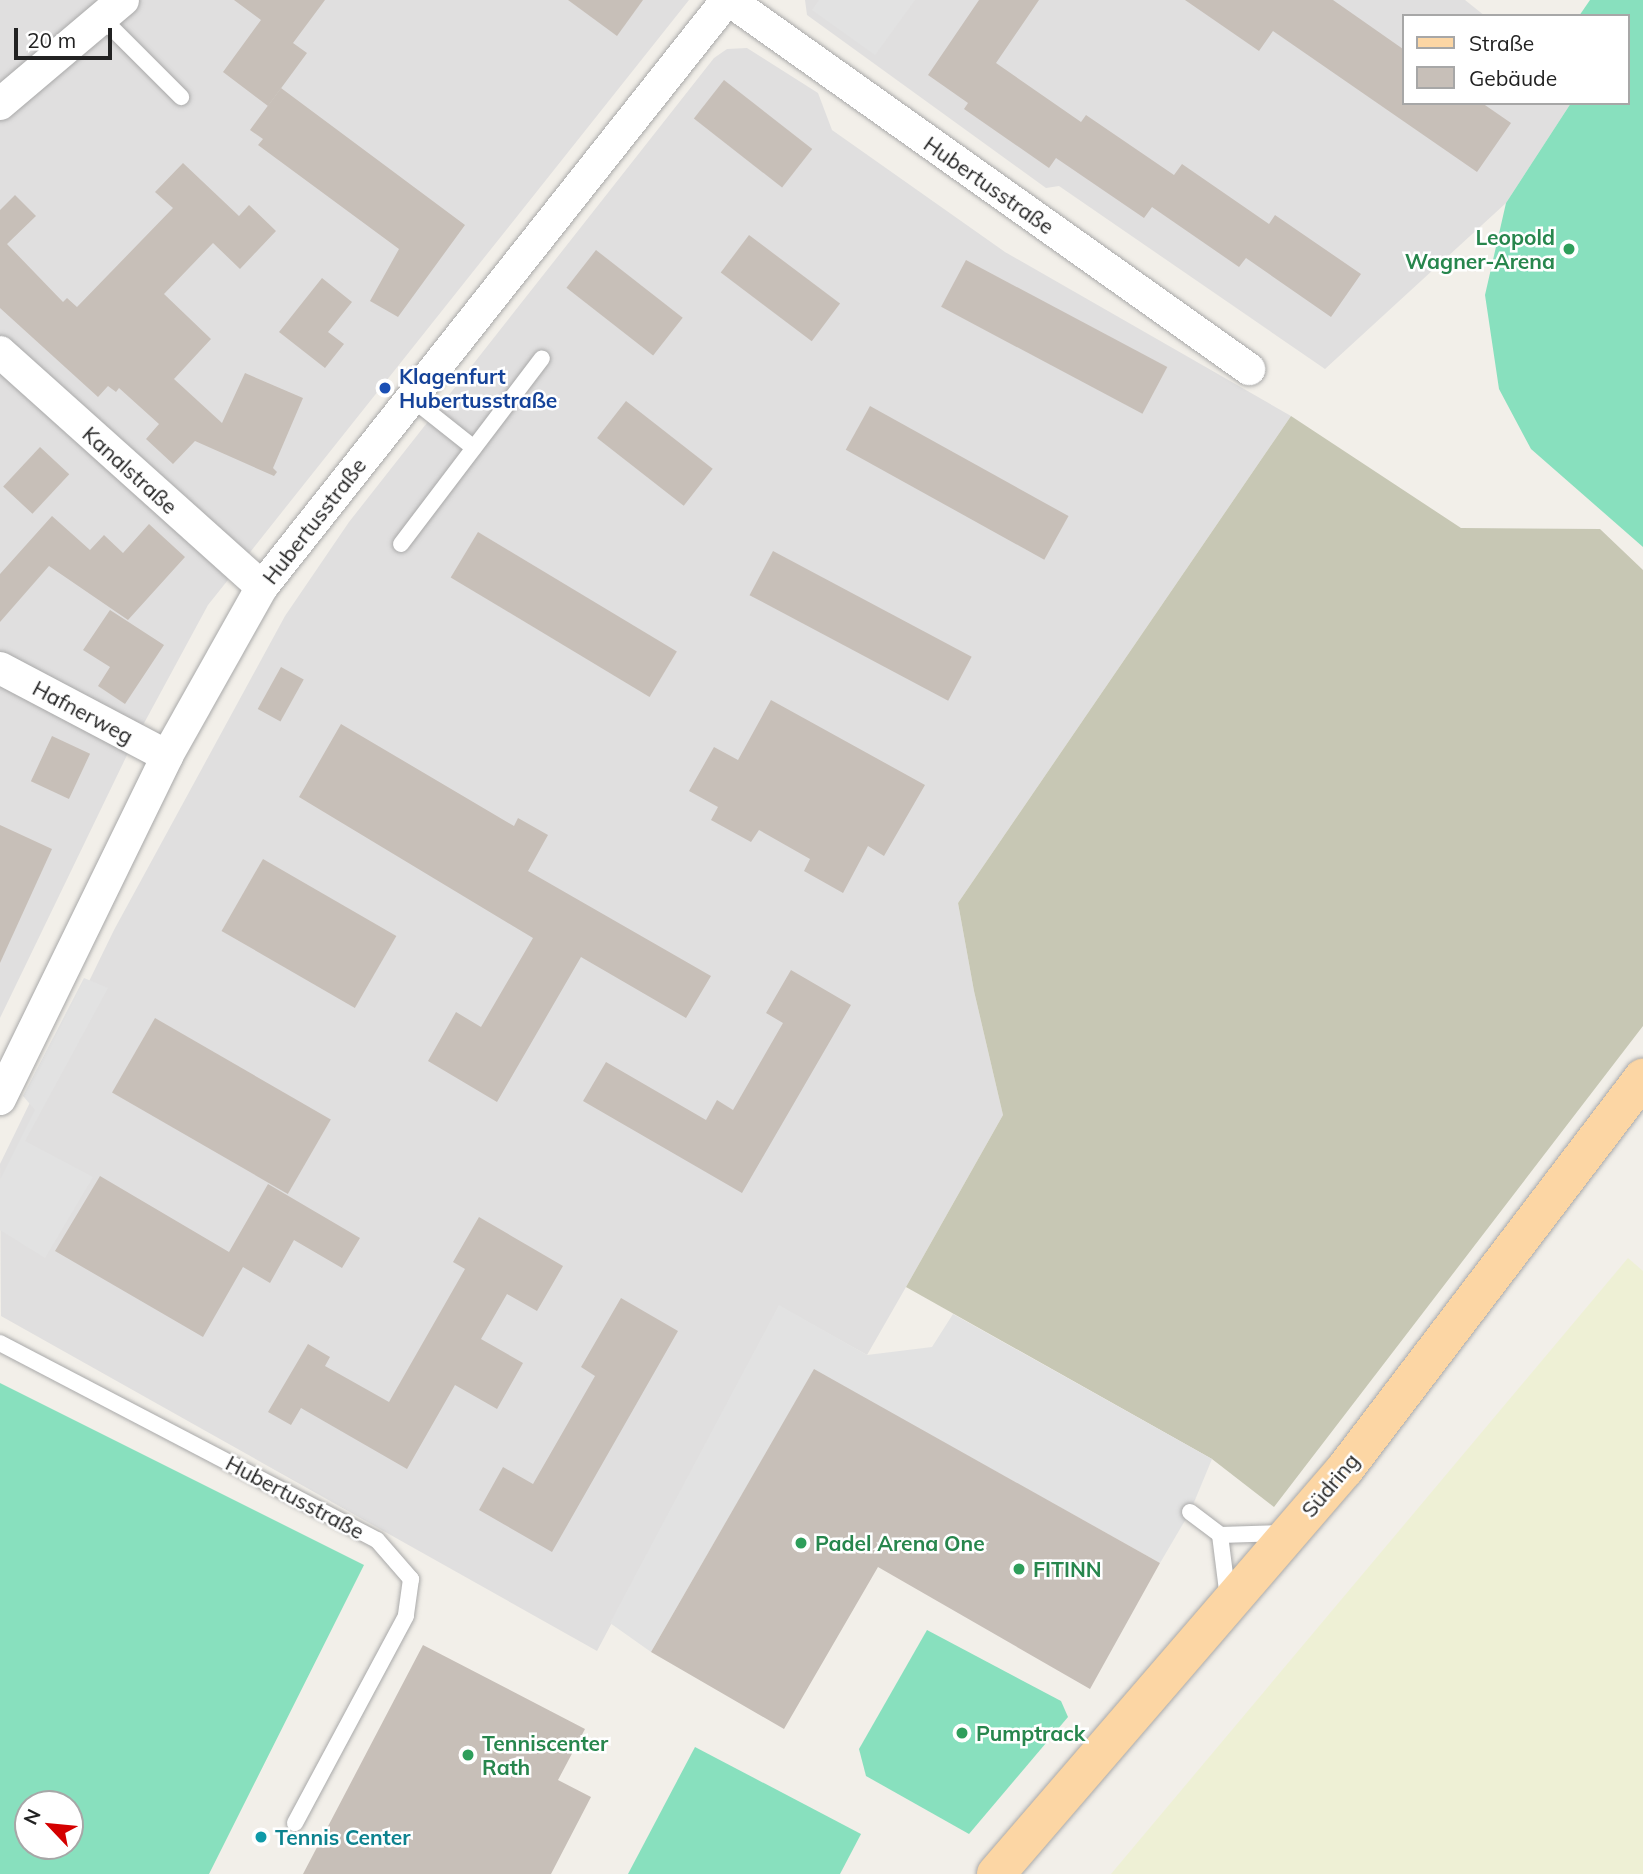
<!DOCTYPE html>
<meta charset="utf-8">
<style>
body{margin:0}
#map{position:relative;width:1643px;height:1874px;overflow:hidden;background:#f2efe9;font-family:Mulish,sans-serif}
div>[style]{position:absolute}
.residential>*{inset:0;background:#e0dfdf}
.construction>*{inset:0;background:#c7c7b4}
.farmland>*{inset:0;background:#eef0d5}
.pitch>*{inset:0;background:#88e0be}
.parking>*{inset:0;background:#e2e2e2}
.building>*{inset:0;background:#c7bfb8;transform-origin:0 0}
.roads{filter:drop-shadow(0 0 2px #a9a9a9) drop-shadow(0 0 2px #a9a9a9)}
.lane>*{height:16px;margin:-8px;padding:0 8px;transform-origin:8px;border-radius:8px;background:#fff}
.street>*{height:32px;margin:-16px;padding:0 16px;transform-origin:16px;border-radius:16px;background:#fff}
.primary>*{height:38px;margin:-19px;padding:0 19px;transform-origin:19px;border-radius:19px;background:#fcd6a4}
.dots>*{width:19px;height:19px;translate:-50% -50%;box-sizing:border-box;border:4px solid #fff;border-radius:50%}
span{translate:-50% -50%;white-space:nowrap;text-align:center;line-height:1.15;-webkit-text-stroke:5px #fff;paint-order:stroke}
.street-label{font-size:21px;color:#222}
.leisure-label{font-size:21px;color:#27864d;font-weight:700}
.right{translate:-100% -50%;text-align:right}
.left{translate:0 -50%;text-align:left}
.transit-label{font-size:21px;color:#164399;font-weight:700}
.culture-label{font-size:21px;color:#0d838f;font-weight:700}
.legend{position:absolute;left:1402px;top:14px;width:228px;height:91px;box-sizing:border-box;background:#fff;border:2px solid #a7a7a7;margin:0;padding:9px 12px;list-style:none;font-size:21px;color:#222}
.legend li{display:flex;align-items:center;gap:14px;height:35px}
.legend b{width:35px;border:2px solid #a7a7a7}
.north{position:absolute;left:14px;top:1790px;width:70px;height:70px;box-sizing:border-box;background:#fff;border:2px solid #a7a7a7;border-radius:50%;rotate:296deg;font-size:19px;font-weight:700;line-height:28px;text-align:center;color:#222}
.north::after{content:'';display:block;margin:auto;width:24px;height:32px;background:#d40000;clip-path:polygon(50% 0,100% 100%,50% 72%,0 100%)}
.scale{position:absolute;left:14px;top:28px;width:98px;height:32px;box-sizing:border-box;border:4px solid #222;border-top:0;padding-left:9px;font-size:21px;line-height:24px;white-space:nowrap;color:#222;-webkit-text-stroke:5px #fff;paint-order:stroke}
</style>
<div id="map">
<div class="residential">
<div style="clip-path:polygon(0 0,689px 0,208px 605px,129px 751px,0 1018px)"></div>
<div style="clip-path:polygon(805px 0,1465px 0,1485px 16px,1403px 16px,1403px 103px,1571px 103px,1506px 203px,1325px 369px,1059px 186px,1046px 188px,807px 15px)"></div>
<div style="clip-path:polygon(747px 48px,818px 93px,832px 130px,1005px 252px,1291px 416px,958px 903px,974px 991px,1003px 1115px,906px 1287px,867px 1355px,779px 1306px,597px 1651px,1px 1316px,0 1164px,114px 930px,285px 616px,349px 522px,714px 58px,727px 49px)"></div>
</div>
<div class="construction">
<div style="clip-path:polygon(1291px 416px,1461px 528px,1600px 529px,1643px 570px,1643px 1026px,1274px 1507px,1212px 1459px,906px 1287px,1003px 1115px,974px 991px,958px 903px)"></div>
</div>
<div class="farmland">
<div style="clip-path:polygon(1628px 1258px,1643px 1271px,1643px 1874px,1111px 1874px)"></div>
</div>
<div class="pitch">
<div style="clip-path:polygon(1590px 0,1643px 0,1643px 547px,1531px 449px,1499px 389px,1485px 295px,1506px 203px,1571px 103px,1627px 103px,1627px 16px,1579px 16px)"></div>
<div style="clip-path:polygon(evenodd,0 1383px,364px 1565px,209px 1874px,0 1874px,0 1383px,70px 1804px,70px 1846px,28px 1846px,28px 1804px,70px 1804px)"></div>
<div style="clip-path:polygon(927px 1630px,1061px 1701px,1068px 1717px,969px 1834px,866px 1776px,859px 1749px)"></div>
<div style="clip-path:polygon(695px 1747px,861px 1834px,840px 1874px,628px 1874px)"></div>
</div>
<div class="parking">
<div style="clip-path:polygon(819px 0,915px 0,875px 55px,812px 10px)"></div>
<div style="clip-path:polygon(84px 978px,108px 988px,25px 1141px,93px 1177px,45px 1258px,0 1230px,0 1180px,35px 1110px,23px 1096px)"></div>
<div style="clip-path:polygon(779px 1305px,867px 1355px,932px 1347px,953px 1314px,1212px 1459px,1190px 1512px,1160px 1563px,814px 1370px,651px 1652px,610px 1623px)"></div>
</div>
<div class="building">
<div style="clip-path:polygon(234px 0,325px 0,293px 43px,307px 53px,268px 106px,223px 72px,261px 20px)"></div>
<div style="clip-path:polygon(568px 0,643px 0,617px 36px)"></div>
<div style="clip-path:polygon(979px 0,1039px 0,996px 63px,1081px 122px,1086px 115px,1174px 175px,1182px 164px,1269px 224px,1275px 215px,1361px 274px,1331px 317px,1246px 258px,1239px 267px,1152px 207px,1144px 218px,1056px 158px,1049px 168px,964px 109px,968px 103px,928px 75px)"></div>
<div style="clip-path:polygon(1185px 0,1333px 0,1403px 49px,1403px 103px,1482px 103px,1511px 123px,1477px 172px,1273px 31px,1259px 51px)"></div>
<div style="left:724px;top:80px;width:112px;height:49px;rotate:38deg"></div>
<div style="clip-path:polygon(281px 88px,465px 225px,398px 317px,370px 301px,399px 249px,258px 145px,263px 139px,250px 130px)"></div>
<div style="clip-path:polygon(183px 163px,239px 216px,249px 205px,276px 231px,240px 269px,213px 243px,164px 294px,211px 339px,174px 379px,222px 423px,245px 373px,303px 398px,273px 468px,277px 472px,274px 476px,195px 441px,173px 464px,146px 439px,159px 424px,119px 388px,116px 392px,108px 386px,98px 397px,0 308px,0 210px,15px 195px,36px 216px,7px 244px,63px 302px,67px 298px,77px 307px,173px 208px,155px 192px)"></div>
<div style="left:749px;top:235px;width:114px;height:47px;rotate:37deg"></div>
<div style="left:596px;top:250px;width:110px;height:48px;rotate:38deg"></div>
<div style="left:966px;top:260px;width:228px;height:53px;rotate:28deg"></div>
<div style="clip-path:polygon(322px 278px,352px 302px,328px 332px,344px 344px,325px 368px,279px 332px)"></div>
<div style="left:626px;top:401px;width:110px;height:47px;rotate:38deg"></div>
<div style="left:870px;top:406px;width:227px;height:50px;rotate:29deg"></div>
<div style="left:40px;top:447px;width:40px;height:54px;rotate:43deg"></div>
<div style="clip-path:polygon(52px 516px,90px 550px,104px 535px,123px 553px,149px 524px,185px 557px,128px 620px,49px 566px,0 622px,0 574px)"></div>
<div style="left:478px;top:532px;width:232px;height:53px;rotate:31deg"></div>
<div style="left:773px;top:551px;width:225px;height:50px;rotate:28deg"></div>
<div style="clip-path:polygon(110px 610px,164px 645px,125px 704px,98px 686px,110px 667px,83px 650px)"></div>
<div style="left:281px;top:667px;width:26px;height:48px;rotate:29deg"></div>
<div style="clip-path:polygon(771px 700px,925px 785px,884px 856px,868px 846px,843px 893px,804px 871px,810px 859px,759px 830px,751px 842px,711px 820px,718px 807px,689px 791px,714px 747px,738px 760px)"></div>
<div style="clip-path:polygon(341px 724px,514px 826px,518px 818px,548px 835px,528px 871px,711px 976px,686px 1018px,581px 957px,497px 1102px,428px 1061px,456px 1012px,481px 1027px,533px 938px,299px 797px)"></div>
<div style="left:52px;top:736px;width:42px;height:50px;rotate:25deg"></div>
<div style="clip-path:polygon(0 825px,52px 849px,0 963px)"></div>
<div style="left:263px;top:859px;width:154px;height:83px;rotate:30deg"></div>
<div style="clip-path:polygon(791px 970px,851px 1005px,742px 1193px,583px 1101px,606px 1062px,706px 1120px,717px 1100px,733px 1110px,783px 1023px,766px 1013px)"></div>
<div style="left:155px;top:1018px;width:203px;height:86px;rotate:30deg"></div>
<div style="clip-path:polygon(100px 1176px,229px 1252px,268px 1184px,360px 1238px,342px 1268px,294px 1240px,270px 1283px,243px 1267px,203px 1337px,55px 1251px)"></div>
<div style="clip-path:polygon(479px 1217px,563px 1266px,537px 1311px,507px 1294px,481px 1339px,523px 1363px,497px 1409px,455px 1385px,407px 1469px,301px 1408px,291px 1425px,268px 1412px,308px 1344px,330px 1357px,325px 1366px,389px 1402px,465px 1269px,453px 1262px)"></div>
<div style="clip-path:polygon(621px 1298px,678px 1331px,552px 1552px,479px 1510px,503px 1467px,533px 1484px,595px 1376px,581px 1367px)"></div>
<div style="clip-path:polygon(814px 1369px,1160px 1563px,1090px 1689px,878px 1567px,784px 1729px,651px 1652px)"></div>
<div style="clip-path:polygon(423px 1645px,585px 1729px,558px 1780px,591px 1797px,551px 1874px,303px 1874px)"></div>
</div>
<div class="roads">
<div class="lane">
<div style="left:102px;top:18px;width:112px;rotate:45deg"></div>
<div style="left:411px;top:398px;width:80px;rotate:38.4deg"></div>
<div style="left:401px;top:544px;width:233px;rotate:-52.8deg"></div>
<div style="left:0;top:1343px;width:425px;rotate:27.6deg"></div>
<div style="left:377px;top:1540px;width:52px;rotate:48.9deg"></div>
<div style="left:411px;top:1579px;width:37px;rotate:98deg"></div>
<div style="left:406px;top:1616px;width:235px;rotate:118.2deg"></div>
<div style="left:1190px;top:1512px;width:38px;rotate:37deg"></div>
<div style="left:1220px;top:1535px;width:63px;rotate:-1.8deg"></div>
<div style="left:1220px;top:1535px;width:64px;rotate:82.8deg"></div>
</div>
<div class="street">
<div style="left:729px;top:0;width:638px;rotate:35.36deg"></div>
<div style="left:0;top:104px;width:161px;rotate:-40.2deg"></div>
<div style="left:0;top:352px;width:352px;rotate:41.9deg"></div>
<div style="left:0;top:668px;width:189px;rotate:27.8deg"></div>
<div style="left:0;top:1099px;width:381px;rotate:-64deg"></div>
<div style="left:167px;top:756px;width:194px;rotate:-60.7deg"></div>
<div style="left:262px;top:587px;width:749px;rotate:-51.62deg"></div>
</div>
<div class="primary">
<div style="left:996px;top:1874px;width:535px;rotate:-49.25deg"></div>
<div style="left:1345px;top:1469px;width:492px;rotate:-52.7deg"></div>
</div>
</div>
<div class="dots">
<div style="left:1569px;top:249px;background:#2e9e5b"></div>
<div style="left:385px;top:388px;background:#1a4fb4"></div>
<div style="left:801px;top:1543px;background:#2e9e5b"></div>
<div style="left:1019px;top:1569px;background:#2e9e5b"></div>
<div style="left:962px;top:1733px;background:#2e9e5b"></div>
<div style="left:468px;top:1755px;background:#2e9e5b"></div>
<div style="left:261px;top:1837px;background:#0f9aa8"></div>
</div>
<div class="street-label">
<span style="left:989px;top:185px;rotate:35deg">Hubertusstraße</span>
<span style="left:130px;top:470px;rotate:42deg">Kanalstraße</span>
<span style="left:314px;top:521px;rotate:-52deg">Hubertusstraße</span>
<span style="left:83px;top:712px;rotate:28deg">Hafnerweg</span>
<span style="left:1330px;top:1485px;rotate:-50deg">Südring</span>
<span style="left:295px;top:1497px;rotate:28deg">Hubertusstraße</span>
</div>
<div class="leisure-label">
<span class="right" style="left:1555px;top:249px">Leopold<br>Wagner-Arena</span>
<span class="left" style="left:815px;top:1543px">Padel Arena One</span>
<span class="left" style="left:1033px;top:1569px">FITINN</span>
<span class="left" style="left:976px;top:1733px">Pumptrack</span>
<span class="left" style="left:482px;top:1755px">Tenniscenter<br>Rath</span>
</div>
<div class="transit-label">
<span class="left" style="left:399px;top:388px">Klagenfurt<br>Hubertusstraße</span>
</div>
<div class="culture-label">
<span class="left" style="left:275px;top:1837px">Tennis Center</span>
</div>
<ul class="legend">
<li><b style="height:9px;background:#fcd6a4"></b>Straße</li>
<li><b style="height:19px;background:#c7bfb8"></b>Gebäude</li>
</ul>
<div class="north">N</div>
<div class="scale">20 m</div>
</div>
